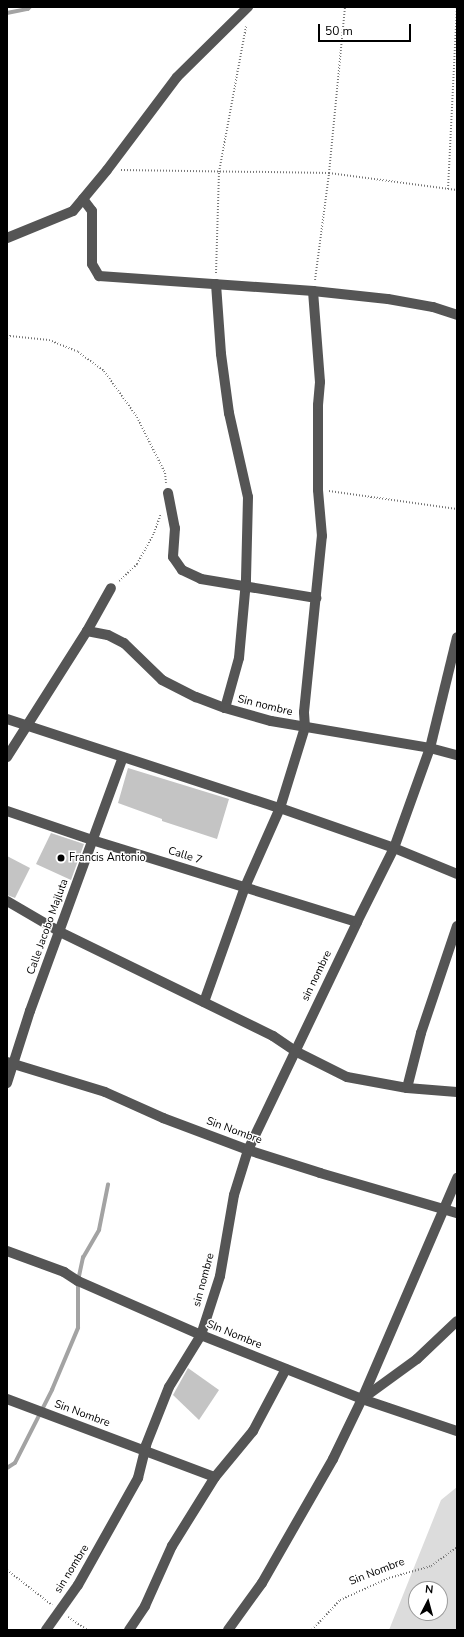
<!DOCTYPE html>
<style>
body{margin:0}
#map{position:relative;width:464px;height:1637px;overflow:hidden;background:#fff;font-family:"Nunito Sans",sans-serif}
div>[style]{position:absolute}
.green>*{inset:0;background:#dcdcdc}
.stream>*{height:3.5px;margin:-1.75px;padding:0 1.75px;transform-origin:1.75px;border-radius:1.75px;background:#a3a3a3}
.building>*{inset:0;background:#c4c4c4}
.path>*{height:2px;margin-top:-1px;transform-origin:0;background:repeating-linear-gradient(90deg,#777 0 1px,transparent 0 3px)}
.minor>*{height:10px;margin:-5px;padding:0 5px;transform-origin:5px;border-radius:5px;background:#555}
.dots>*{width:11px;height:11px;translate:-50% -50%;box-sizing:border-box;border:2px solid #fff;border-radius:50%}
span{translate:-50% -50%;white-space:nowrap;text-align:center;line-height:1.15;-webkit-text-stroke:3px #fff;paint-order:stroke}
.street-label{font-size:11px;color:#000}
.poi-label{font-size:11px;color:#000}
.left{translate:0 -50%;text-align:left}
.frame{position:absolute;inset:0;border:8px solid #000;pointer-events:none}
.north{position:absolute;left:408px;top:1581px;width:40px;height:40px;box-sizing:border-box;background:#fff;border:1px solid #999;border-radius:50%;rotate:6deg;font-size:11px;font-weight:700;line-height:16px;text-align:center;color:#000}
.north::after{content:'';display:block;margin:auto;width:14px;height:18px;background:#000;clip-path:polygon(50% 0,100% 100%,50% 72%,0 100%)}
.scale{position:absolute;left:318px;top:24px;width:93px;height:18px;box-sizing:border-box;border:2px solid #000;border-top:0;padding-left:5px;font-size:12px;line-height:14px;white-space:nowrap;color:#000;-webkit-text-stroke:3px #fff;paint-order:stroke}
</style>
<div id="map">
<div class="green">
<div style="clip-path:polygon(evenodd,457px 1487px,457px 1630px,389px 1630px,441px 1500px,457px 1487px,416px 1589px,440px 1589px,440px 1613px,416px 1613px,416px 1589px)"></div>
</div>
<div class="stream">
<div style="left:7px;top:13px;width:21px;rotate:-11deg"></div>
<div style="left:28px;top:9px;width:3px;rotate:-45deg"></div>
<div style="left:7px;top:1468px;width:9px;rotate:-32deg"></div>
<div style="left:15px;top:1463px;width:82px;rotate:-63.1deg"></div>
<div style="left:52px;top:1390px;width:67px;rotate:-67.2deg"></div>
<div style="left:78px;top:1328px;width:47px;rotate:-90deg"></div>
<div style="left:78px;top:1281px;width:24px;rotate:-78deg"></div>
<div style="left:83px;top:1258px;width:32px;rotate:-60deg"></div>
<div style="left:99px;top:1230px;width:46px;rotate:-78.7deg"></div>
</div>
<div class="building">
<div style="clip-path:polygon(128px 768px,229px 799px,217px 839px,162px 821px,162px 819px,118px 803px)"></div>
<div style="clip-path:polygon(51px 833px,84px 844px,71px 880px,36px 864px)"></div>
<div style="clip-path:polygon(7px 856px,30px 868px,15px 898px,7px 895px)"></div>
<div style="clip-path:polygon(188px 1368px,219px 1390px,199px 1420px,173px 1395px)"></div>
</div>
<div class="path">
<div style="left:121px;top:170px;width:208px;rotate:0.8deg"></div>
<div style="left:329px;top:173px;width:129px;rotate:7.6deg"></div>
<div style="left:448px;top:189px;width:182px;rotate:-87.2deg"></div>
<div style="left:216px;top:273px;width:101px;rotate:-88.3deg"></div>
<div style="left:219px;top:172px;width:148px;rotate:-79.5deg"></div>
<div style="left:315px;top:280px;width:108px;rotate:-82.5deg"></div>
<div style="left:329px;top:173px;width:167px;rotate:-84.5deg"></div>
<div style="left:7px;top:338px;width:4px;rotate:-34deg"></div>
<div style="left:10px;top:336px;width:39px;rotate:6deg"></div>
<div style="left:49px;top:340px;width:31px;rotate:22deg"></div>
<div style="left:78px;top:352px;width:32px;rotate:36deg"></div>
<div style="left:104px;top:371px;width:57px;rotate:54.3deg"></div>
<div style="left:137px;top:417px;width:63px;rotate:63.4deg"></div>
<div style="left:165px;top:473px;width:10px;rotate:84deg"></div>
<div style="left:329px;top:491px;width:129px;rotate:8deg"></div>
<div style="left:119px;top:581px;width:25px;rotate:-43deg"></div>
<div style="left:137px;top:564px;width:35px;rotate:-61deg"></div>
<div style="left:154px;top:533px;width:20px;rotate:-70deg"></div>
<div style="left:7px;top:1570px;width:57px;rotate:37.9deg"></div>
<div style="left:68px;top:1617px;width:23px;rotate:34deg"></div>
<div style="left:312px;top:1630px;width:41px;rotate:-47deg"></div>
<div style="left:340px;top:1600px;width:54px;rotate:-24.2deg"></div>
<div style="left:389px;top:1578px;width:44px;rotate:-15.9deg"></div>
<div style="left:431px;top:1566px;width:32px;rotate:-36deg"></div>
</div>
<div class="minor">
<div style="left:83px;top:199px;width:15px;rotate:53deg"></div>
<div style="left:92px;top:211px;width:53px;rotate:90deg"></div>
<div style="left:92px;top:264px;width:14px;rotate:60deg"></div>
<div style="left:99px;top:276px;width:215px;rotate:4deg"></div>
<div style="left:313px;top:291px;width:75px;rotate:6.1deg"></div>
<div style="left:388px;top:299px;width:46px;rotate:10.1deg"></div>
<div style="left:433px;top:307px;width:25px;rotate:18deg"></div>
<div style="left:7px;top:238px;width:71px;rotate:-22.2deg"></div>
<div style="left:73px;top:211px;width:53px;rotate:-50.3deg"></div>
<div style="left:107px;top:170px;width:116px;rotate:-53deg"></div>
<div style="left:177px;top:77px;width:100px;rotate:-44.6deg"></div>
<div style="left:216px;top:284px;width:70px;rotate:85.9deg"></div>
<div style="left:221px;top:354px;width:60px;rotate:82.3deg"></div>
<div style="left:229px;top:413px;width:86px;rotate:77.3deg"></div>
<div style="left:248px;top:497px;width:84px;rotate:91.4deg"></div>
<div style="left:246px;top:581px;width:77px;rotate:95.2deg"></div>
<div style="left:239px;top:658px;width:52px;rotate:105.6deg"></div>
<div style="left:168px;top:493px;width:36px;rotate:79deg"></div>
<div style="left:175px;top:528px;width:29px;rotate:94deg"></div>
<div style="left:173px;top:557px;width:16px;rotate:55deg"></div>
<div style="left:182px;top:570px;width:21px;rotate:25deg"></div>
<div style="left:201px;top:579px;width:117px;rotate:9.4deg"></div>
<div style="left:87px;top:631px;width:21px;rotate:11deg"></div>
<div style="left:108px;top:635px;width:18px;rotate:27deg"></div>
<div style="left:124px;top:643px;width:53px;rotate:44.2deg"></div>
<div style="left:162px;top:680px;width:38px;rotate:27deg"></div>
<div style="left:196px;top:697px;width:31px;rotate:21deg"></div>
<div style="left:225px;top:708px;width:48px;rotate:15.8deg"></div>
<div style="left:271px;top:721px;width:161px;rotate:9.6deg"></div>
<div style="left:430px;top:748px;width:28px;rotate:15deg"></div>
<div style="left:7px;top:719px;width:287px;rotate:18.1deg"></div>
<div style="left:280px;top:808px;width:121px;rotate:19.3deg"></div>
<div style="left:394px;top:848px;width:68px;rotate:22.4deg"></div>
<div style="left:7px;top:757px;width:149px;rotate:-57.6deg"></div>
<div style="left:87px;top:631px;width:49px;rotate:-60.8deg"></div>
<div style="left:7px;top:811px;width:90px;rotate:18.8deg"></div>
<div style="left:92px;top:840px;width:277px;rotate:17.2deg"></div>
<div style="left:7px;top:901px;width:61px;rotate:30.3deg"></div>
<div style="left:60px;top:932px;width:237px;rotate:26deg"></div>
<div style="left:273px;top:1036px;width:27px;rotate:34deg"></div>
<div style="left:295px;top:1051px;width:58px;rotate:26.6deg"></div>
<div style="left:347px;top:1077px;width:61px;rotate:10.4deg"></div>
<div style="left:407px;top:1088px;width:50px;rotate:4.6deg"></div>
<div style="left:204px;top:1002px;width:122px;rotate:-70.4deg"></div>
<div style="left:245px;top:887px;width:86px;rotate:-66.1deg"></div>
<div style="left:280px;top:808px;width:85px;rotate:-72.8deg"></div>
<div style="left:305px;top:727px;width:15px;rotate:-94deg"></div>
<div style="left:304px;top:712px;width:177px;rotate:-84.2deg"></div>
<div style="left:322px;top:536px;width:46px;rotate:-95deg"></div>
<div style="left:318px;top:490px;width:85px;rotate:-90deg"></div>
<div style="left:318px;top:405px;width:23px;rotate:-85deg"></div>
<div style="left:320px;top:382px;width:91px;rotate:-94.4deg"></div>
<div style="left:7px;top:1062px;width:102px;rotate:17deg"></div>
<div style="left:105px;top:1092px;width:64px;rotate:24.1deg"></div>
<div style="left:163px;top:1118px;width:91px;rotate:20.6deg"></div>
<div style="left:248px;top:1150px;width:76px;rotate:17.7deg"></div>
<div style="left:320px;top:1173px;width:143px;rotate:16.3deg"></div>
<div style="left:7px;top:1083px;width:76px;rotate:-72.3deg"></div>
<div style="left:30px;top:1011px;width:270px;rotate:-69.9deg"></div>
<div style="left:407px;top:1088px;width:57px;rotate:-75.7deg"></div>
<div style="left:421px;top:1033px;width:113px;rotate:-71.4deg"></div>
<div style="left:7px;top:1251px;width:61px;rotate:20.2deg"></div>
<div style="left:64px;top:1272px;width:17px;rotate:33deg"></div>
<div style="left:78px;top:1281px;width:134px;rotate:23.7deg"></div>
<div style="left:201px;top:1335px;width:173px;rotate:21.7deg"></div>
<div style="left:362px;top:1399px;width:100px;rotate:18.6deg"></div>
<div style="left:7px;top:1399px;width:222px;rotate:20.6deg"></div>
<div style="left:362px;top:1399px;width:68px;rotate:-36deg"></div>
<div style="left:417px;top:1359px;width:55px;rotate:-43.5deg"></div>
<div style="left:46px;top:1630px;width:55px;rotate:-54.6deg"></div>
<div style="left:78px;top:1585px;width:123px;rotate:-60.7deg"></div>
<div style="left:138px;top:1478px;width:34px;rotate:-76deg"></div>
<div style="left:146px;top:1445px;width:62px;rotate:-68.4deg"></div>
<div style="left:169px;top:1387px;width:61px;rotate:-58.4deg"></div>
<div style="left:201px;top:1335px;width:62px;rotate:-72.1deg"></div>
<div style="left:220px;top:1276px;width:82px;rotate:-80.2deg"></div>
<div style="left:234px;top:1195px;width:47px;rotate:-72.7deg"></div>
<div style="left:248px;top:1150px;width:253px;rotate:-64.4deg"></div>
<div style="left:357px;top:922px;width:83px;rotate:-63.4deg"></div>
<div style="left:394px;top:848px;width:106px;rotate:-70.2deg"></div>
<div style="left:430px;top:748px;width:114px;rotate:-76.3deg"></div>
<div style="left:129px;top:1630px;width:29px;rotate:-56deg"></div>
<div style="left:145px;top:1606px;width:66px;rotate:-65.8deg"></div>
<div style="left:172px;top:1546px;width:81px;rotate:-58.1deg"></div>
<div style="left:215px;top:1477px;width:60px;rotate:-50.4deg"></div>
<div style="left:253px;top:1431px;width:70px;rotate:-62deg"></div>
<div style="left:228px;top:1630px;width:58px;rotate:-54.1deg"></div>
<div style="left:262px;top:1583px;width:143px;rotate:-60.2deg"></div>
<div style="left:333px;top:1459px;width:67px;rotate:-64.2deg"></div>
<div style="left:362px;top:1399px;width:241px;rotate:-66.7deg"></div>
</div>
<div class="dots">
<div style="left:61px;top:858px;background:#000"></div>
</div>
<div class="street-label">
<span style="left:265px;top:706px;rotate:14deg">Sin nombre</span>
<span style="left:185px;top:856px;rotate:17deg">Calle 7</span>
<span style="left:48px;top:927px;rotate:-70deg">Calle Jacobo Majluta</span>
<span style="left:317px;top:976px;rotate:-64deg">sin nombre</span>
<span style="left:234px;top:1131px;rotate:20deg">Sin Nombre</span>
<span style="left:204px;top:1280px;rotate:-75deg">sin nombre</span>
<span style="left:234px;top:1335px;rotate:22deg">SIn Nombre</span>
<span style="left:82px;top:1414px;rotate:20deg">Sin Nombre</span>
<span style="left:72px;top:1569px;rotate:-58deg">sin nombre</span>
<span style="left:377px;top:1572px;rotate:-21deg">Sin Nombre</span>
</div>
<div class="poi-label">
<span class="left" style="left:69px;top:858px">Francis Antonio</span>
</div>
<div class="frame"></div>
<div class="north">N</div>
<div class="scale">50 m</div>
</div>
